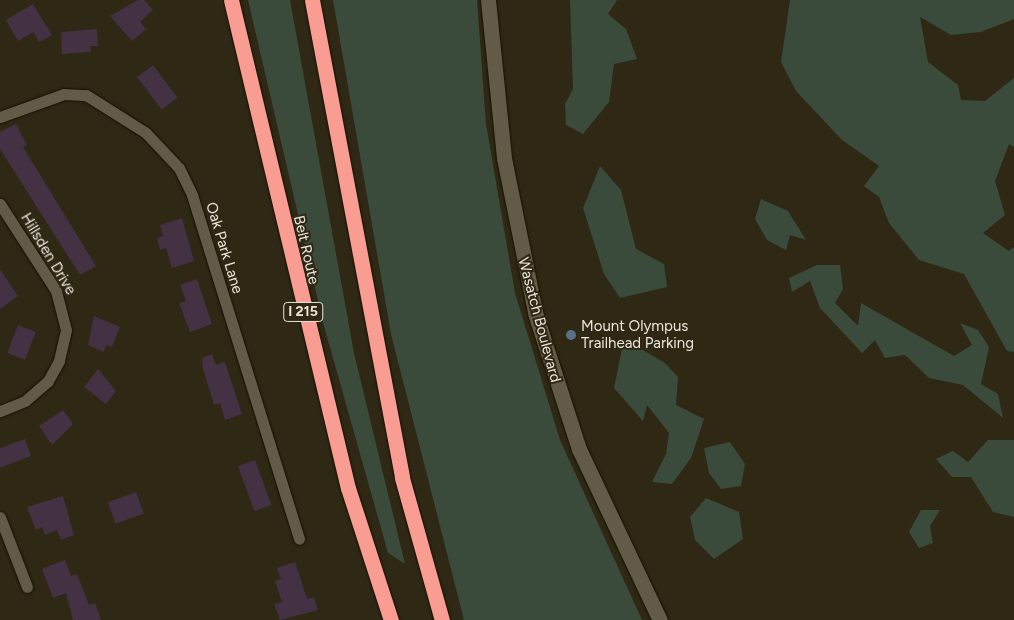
<!DOCTYPE html>
<style>
body{margin:0}
#map{position:relative;width:1014px;height:620px;overflow:hidden;background:#2e2815;font-family:Figtree,sans-serif}
div>[style]{position:absolute}
.green>*{inset:0;background:#3a4b3c}
.building>*{inset:0;background:#443143;transform-origin:0 0}
.roads{filter:drop-shadow(0 0 1px #161002) drop-shadow(0 0 1px #161002)}
.street>*{height:11px;margin:-5.5px;padding:0 5.5px;transform-origin:5.5px;border-radius:5.5px;background:#625b47}
.secondary>*{height:15px;margin:-7.5px;padding:0 7.5px;transform-origin:7.5px;border-radius:7.5px;background:#625b47}
.highway>*{height:15px;margin:-7.5px;padding:0 7.5px;transform-origin:7.5px;border-radius:7.5px;background:#f99d93}
.dots>*{width:14px;height:14px;translate:-50% -50%;box-sizing:border-box;border:2px solid #2e2815;border-radius:50%}
span{translate:-50% -50%;white-space:nowrap;text-align:center;line-height:1.15;-webkit-text-stroke:4px #2e2815;paint-order:stroke}
.shield-label span{padding:1px 4px;background:#2e2815;border:1px solid;border-radius:4px;-webkit-text-stroke-width:0}
.shield-label{font-size:14px;color:#eae6da;font-weight:700}
.street-label{font-size:15px;color:#eae6da}
.poi-label{font-size:15px;color:#eae6da}
.left{translate:0 -50%;text-align:left}
</style>
<div id="map">
<div class="green">
<div style="clip-path:polygon(248px 0,290px 0,354px 353px,405px 564px,388px 553px,324px 326px)"></div>
<div style="clip-path:polygon(333px 0,477px 0,486px 124px,515px 293px,560px 440px,642px 620px,464px 620px,391px 334px)"></div>
<div style="clip-path:polygon(570px 0,617px 0,608px 14px,626px 29px,637px 59px,614px 64px,609px 102px,583px 134px,566px 125px,565px 104px,573px 89px)"></div>
<div style="clip-path:polygon(790px 0,1014px 0,1014px 19px,981px 32px,951px 35px,920px 17px,928px 62px,958px 85px,961px 100px,985px 101px,1014px 78px,1014px 147px,1009px 144px,995px 181px,1005px 215px,983px 233px,1009px 251px,1014px 247px,1014px 352px,1007px 351px,964px 274px,919px 260px,889px 223px,879px 197px,864px 186px,879px 166px,842px 140px,796px 91px,781px 62px)"></div>
<div style="clip-path:polygon(600px 166px,621px 190px,636px 249px,664px 264px,667px 287px,620px 298px,604px 274px,583px 208px)"></div>
<div style="clip-path:polygon(761px 199px,788px 211px,806px 240px,790px 235px,786px 250px,767px 240px,755px 219px)"></div>
<div style="clip-path:polygon(817px 265px,840px 265px,843px 289px,835px 303px,858px 326px,861px 303px,954px 356px,972px 345px,960px 323px,978px 330px,989px 347px,981px 384px,998px 394px,1003px 418px,963px 385px,929px 378px,905px 355px,885px 358px,875px 340px,862px 353px,820px 308px,810px 281px,792px 292px,789px 278px)"></div>
<div style="clip-path:polygon(624px 339px,665px 363px,678px 377px,676px 405px,704px 419px,691px 458px,672px 484px,652px 482px,666px 454px,669px 433px,647px 405px,643px 421px,614px 388px)"></div>
<div style="clip-path:polygon(988px 440px,1014px 440px,1014px 517px,993px 512px,971px 477px,952px 477px,936px 459px,953px 451px,968px 462px)"></div>
<div style="clip-path:polygon(730px 442px,745px 464px,741px 486px,721px 489px,709px 473px,704px 448px)"></div>
<div style="clip-path:polygon(706px 498px,739px 512px,743px 539px,714px 559px,695px 540px,690px 517px)"></div>
<div style="clip-path:polygon(921px 510px,940px 510px,930px 526px,933px 543px,919px 548px,909px 532px)"></div>
</div>
<div class="building">
<div style="clip-path:polygon(138px 0,144px 0,153px 10px,140px 22px,146px 29px,132px 41px,110px 16px)"></div>
<div style="clip-path:polygon(33px 4px,52px 35px,39px 42px,33px 32px,18px 41px,6px 20px)"></div>
<div style="clip-path:polygon(97px 29px,98px 46px,90px 46px,91px 52px,62px 54px,61px 32px)"></div>
<div style="left:153px;top:65px;width:41px;height:20px;rotate:53deg"></div>
<div style="clip-path:polygon(16px 124px,27px 145px,23px 147px,96px 266px,80px 275px,0 149px,0 132px)"></div>
<div style="clip-path:polygon(182px 218px,194px 261px,172px 268px,166px 248px,160px 250px,157px 238px,163px 236px,160px 225px)"></div>
<div style="clip-path:polygon(0 269px,18px 296px,0 309px)"></div>
<div style="clip-path:polygon(197px 279px,212px 324px,190px 332px,179px 303px,186px 301px,180px 285px)"></div>
<div style="clip-path:polygon(94px 316px,120px 327px,112px 347px,106px 345px,104px 352px,88px 345px)"></div>
<div style="left:18px;top:325px;width:19px;height:30px;rotate:21deg"></div>
<div style="clip-path:polygon(212px 354px,216px 365px,225px 362px,242px 414px,225px 420px,220px 403px,214px 405px,203px 369px,202px 358px)"></div>
<div style="clip-path:polygon(98px 369px,116px 391px,106px 404px,84px 387px)"></div>
<div style="clip-path:polygon(63px 410px,73px 424px,52px 445px,39px 426px)"></div>
<div style="clip-path:polygon(25px 439px,31px 456px,0 468px,0 448px)"></div>
<div style="left:255px;top:460px;width:48px;height:18px;rotate:70deg"></div>
<div style="left:136px;top:492px;width:23px;height:30px;rotate:70deg"></div>
<div style="clip-path:polygon(63px 496px,74px 535px,61px 540px,57px 530px,45px 535px,42px 527px,36px 530px,27px 507px)"></div>
<div style="clip-path:polygon(65px 560px,71px 576px,77px 574px,89px 605px,95px 603px,101px 620px,73px 620px,66px 593px,53px 598px,42px 569px)"></div>
<div style="clip-path:polygon(295px 562px,307px 599px,314px 597px,318px 610px,280px 620px,274px 604px,282px 602px,275px 581px,281px 579px,277px 568px)"></div>
</div>
<div class="roads">
<div class="street">
<div style="left:0;top:117px;width:68px;rotate:-19.8deg"></div>
<div style="left:64px;top:94px;width:22px;rotate:3deg"></div>
<div style="left:86px;top:95px;width:71px;rotate:32.3deg"></div>
<div style="left:146px;top:133px;width:48px;rotate:46.7deg"></div>
<div style="left:179px;top:168px;width:30px;rotate:64deg"></div>
<div style="left:192px;top:195px;width:360px;rotate:72.7deg"></div>
<div style="left:0;top:204px;width:103px;rotate:57.2deg"></div>
<div style="left:56px;top:291px;width:40px;rotate:75.6deg"></div>
<div style="left:66px;top:330px;width:32px;rotate:103deg"></div>
<div style="left:59px;top:361px;width:23px;rotate:119deg"></div>
<div style="left:48px;top:381px;width:30px;rotate:139deg"></div>
<div style="left:25px;top:401px;width:27px;rotate:158deg"></div>
<div style="left:0;top:517px;width:75px;rotate:68.9deg"></div>
</div>
<div class="secondary">
<div style="left:488px;top:0;width:159px;rotate:84.2deg"></div>
<div style="left:504px;top:158px;width:161px;rotate:78.6deg"></div>
<div style="left:536px;top:316px;width:140px;rotate:72.1deg"></div>
<div style="left:579px;top:449px;width:189px;rotate:64.7deg"></div>
</div>
<div class="highway">
<div style="left:231px;top:0;width:502px;rotate:76.52deg"></div>
<div style="left:348px;top:488px;width:139px;rotate:72deg"></div>
<div style="left:312px;top:0;width:486px;rotate:79.3deg"></div>
<div style="left:402px;top:478px;width:148px;rotate:74.3deg"></div>
</div>
</div>
<div class="dots">
<div style="left:571px;top:335px;background:#5c6f8a"></div>
</div>
<div class="shield-label">
<span style="left:303px;top:312px">I 215</span>
</div>
<div class="street-label">
<span style="left:224px;top:248px;rotate:73deg">Oak Park Lane</span>
<span style="left:306px;top:250px;rotate:77deg">Belt Route</span>
<span style="left:48px;top:254px;rotate:59deg">Hillsden Drive</span>
<span style="left:539px;top:320px;rotate:75deg">Wasatch Boulevard</span>
</div>
<div class="poi-label">
<span class="left" style="left:581px;top:335px">Mount Olympus<br>Trailhead Parking</span>
</div>
</div>
